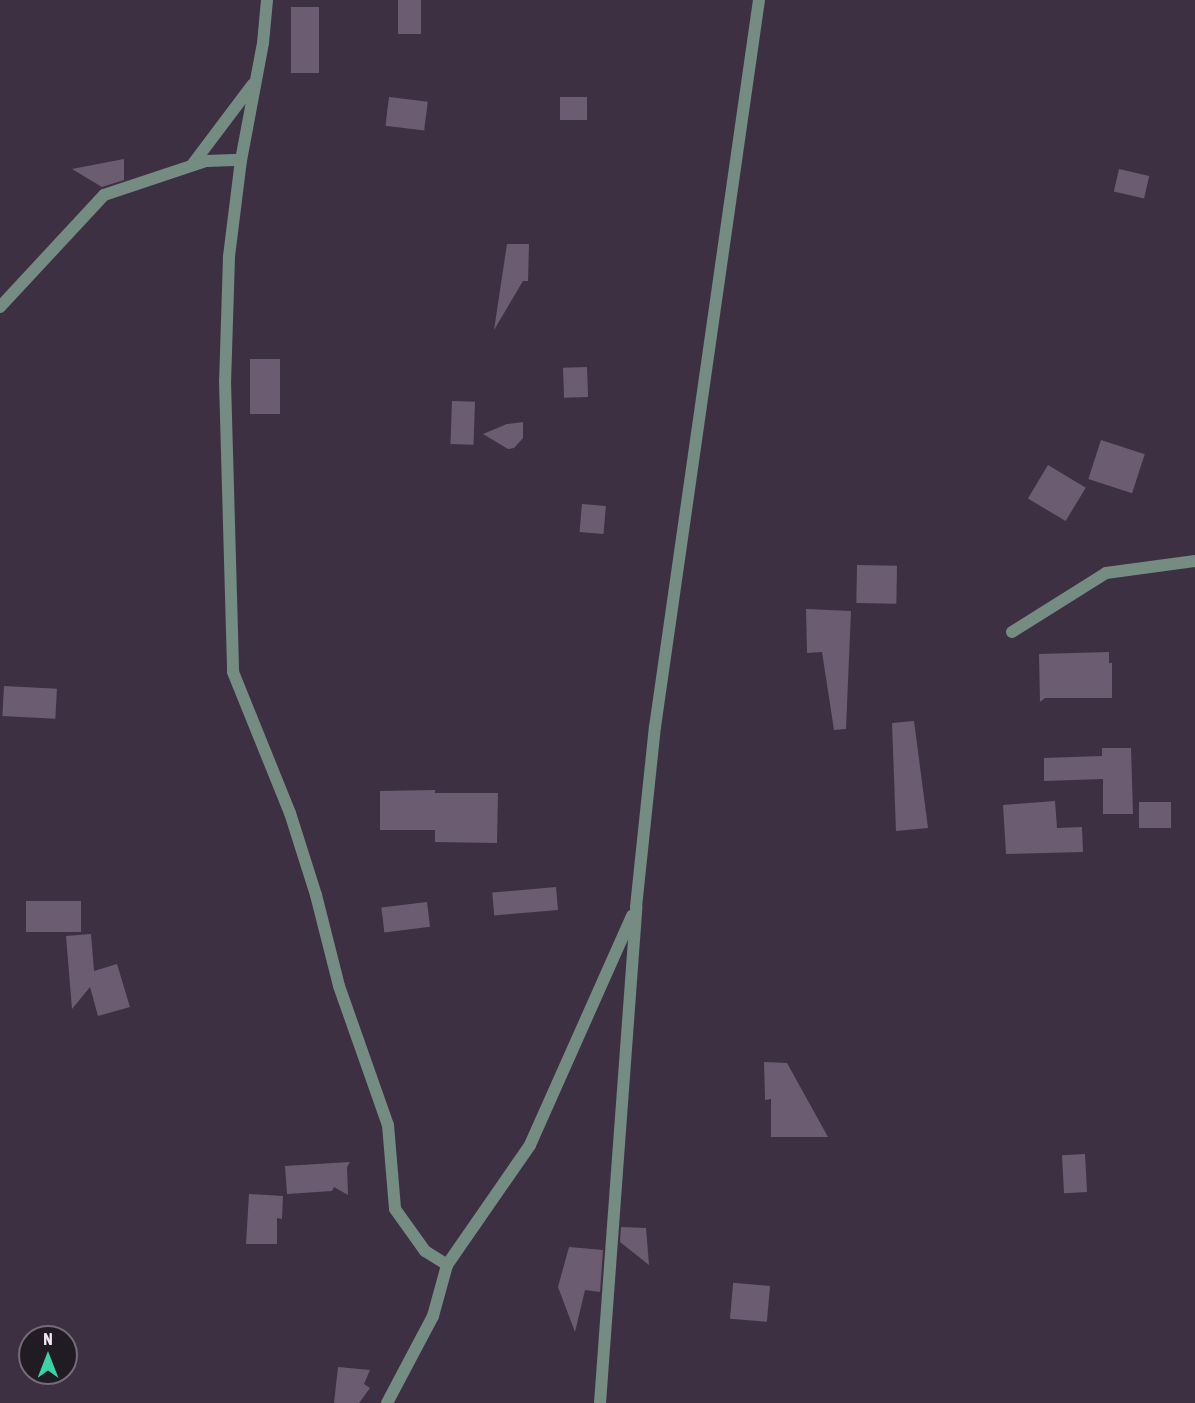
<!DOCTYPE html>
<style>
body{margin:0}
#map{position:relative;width:1195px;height:1403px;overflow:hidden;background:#3e3043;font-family:"Asap Condensed",sans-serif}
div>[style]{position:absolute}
.building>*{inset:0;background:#6c5c71;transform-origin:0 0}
.minor>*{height:12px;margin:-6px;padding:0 6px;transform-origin:6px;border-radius:6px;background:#748c82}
span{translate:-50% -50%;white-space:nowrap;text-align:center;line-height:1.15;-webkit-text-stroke:6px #211b23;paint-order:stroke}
.north{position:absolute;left:18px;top:1325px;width:60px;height:60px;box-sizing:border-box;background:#211b23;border:2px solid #746c76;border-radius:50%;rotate:0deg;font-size:16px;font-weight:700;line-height:24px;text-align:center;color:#f0e6f2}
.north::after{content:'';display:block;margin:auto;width:21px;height:27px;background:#3bd4a4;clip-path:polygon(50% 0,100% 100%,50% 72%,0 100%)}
</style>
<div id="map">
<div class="building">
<div style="left:398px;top:0;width:23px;height:34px"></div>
<div style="left:291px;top:7px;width:28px;height:66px"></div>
<div style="left:389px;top:97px;width:39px;height:29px;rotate:7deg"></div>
<div style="left:560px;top:97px;width:27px;height:23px"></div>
<div style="clip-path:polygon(124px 159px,124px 180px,102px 187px,72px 169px)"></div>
<div style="left:1119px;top:169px;width:31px;height:23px;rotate:13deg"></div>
<div style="clip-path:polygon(507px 244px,529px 244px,528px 281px,523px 281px,494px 330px)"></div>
<div style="left:250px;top:359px;width:30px;height:55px"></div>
<div style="left:587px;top:367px;width:30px;height:24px;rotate:88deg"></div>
<div style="left:452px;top:401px;width:23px;height:43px;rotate:2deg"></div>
<div style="clip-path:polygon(523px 422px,523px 438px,514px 448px,508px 449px,483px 434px,507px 424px)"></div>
<div style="left:1101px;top:440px;width:46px;height:41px;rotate:18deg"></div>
<div style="left:1048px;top:465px;width:44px;height:39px;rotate:31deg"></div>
<div style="left:582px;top:504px;width:24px;height:28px;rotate:5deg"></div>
<div style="left:857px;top:565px;width:40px;height:38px;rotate:1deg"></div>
<div style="clip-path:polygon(806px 609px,851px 611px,846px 729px,834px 730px,822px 652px,807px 653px)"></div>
<div style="clip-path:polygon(1109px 652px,1109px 663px,1112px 663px,1112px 698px,1045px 698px,1040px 702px,1039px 654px)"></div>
<div style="left:4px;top:686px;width:53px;height:30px;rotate:3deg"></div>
<div style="clip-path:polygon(914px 721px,928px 828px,896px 831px,892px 723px)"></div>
<div style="clip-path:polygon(1102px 748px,1131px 748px,1133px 814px,1103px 814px,1103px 779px,1044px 781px,1044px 758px,1102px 756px)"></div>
<div style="clip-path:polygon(435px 790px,435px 793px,498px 793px,497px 843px,435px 842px,435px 830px,380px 830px,380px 791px)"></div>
<div style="clip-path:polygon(1055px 801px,1057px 828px,1082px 827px,1083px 852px,1006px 854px,1003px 805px)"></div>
<div style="left:1139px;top:802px;width:32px;height:26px"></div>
<div style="left:556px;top:887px;width:23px;height:64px;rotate:85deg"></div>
<div style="left:81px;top:901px;width:31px;height:55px;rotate:90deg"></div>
<div style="left:427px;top:902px;width:25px;height:46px;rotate:83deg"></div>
<div style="clip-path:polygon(91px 934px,94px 971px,117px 964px,130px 1007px,98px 1016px,90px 987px,72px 1009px,66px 936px)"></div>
<div style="clip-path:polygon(764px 1062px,787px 1063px,828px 1137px,771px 1137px,771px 1099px,765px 1100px)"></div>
<div style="left:1085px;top:1154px;width:38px;height:23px;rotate:87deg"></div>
<div style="clip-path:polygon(350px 1162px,347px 1167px,348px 1195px,334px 1187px,332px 1191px,287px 1194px,285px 1166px)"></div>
<div style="clip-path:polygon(249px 1194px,283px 1196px,282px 1219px,277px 1218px,277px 1244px,246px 1244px)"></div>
<div style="clip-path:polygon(621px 1227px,646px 1228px,649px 1265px,620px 1242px)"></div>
<div style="clip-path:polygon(569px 1247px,603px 1250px,600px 1292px,585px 1290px,575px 1332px,558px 1287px)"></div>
<div style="left:770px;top:1286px;width:36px;height:37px;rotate:95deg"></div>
<div style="clip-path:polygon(338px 1367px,370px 1370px,364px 1384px,370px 1388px,359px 1403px,334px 1403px)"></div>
</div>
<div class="minor">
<div style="left:267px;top:0;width:43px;rotate:95.3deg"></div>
<div style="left:263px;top:43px;width:119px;rotate:100.6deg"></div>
<div style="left:241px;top:160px;width:98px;rotate:97.1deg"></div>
<div style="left:229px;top:257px;width:124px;rotate:91.8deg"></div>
<div style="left:225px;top:381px;width:291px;rotate:88.4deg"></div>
<div style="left:233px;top:672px;width:152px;rotate:68deg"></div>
<div style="left:290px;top:813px;width:86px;rotate:72.4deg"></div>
<div style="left:316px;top:895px;width:94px;rotate:75.8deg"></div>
<div style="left:339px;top:986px;width:147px;rotate:70.6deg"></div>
<div style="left:388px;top:1125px;width:84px;rotate:85.2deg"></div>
<div style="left:395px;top:1209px;width:52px;rotate:54.5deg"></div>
<div style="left:425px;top:1251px;width:26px;rotate:32deg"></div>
<div style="left:192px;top:165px;width:101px;rotate:-53deg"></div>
<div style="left:0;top:307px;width:153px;rotate:-47.1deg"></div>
<div style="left:104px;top:195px;width:108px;rotate:-18.4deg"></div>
<div style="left:206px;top:161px;width:35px;rotate:-2deg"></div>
<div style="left:1012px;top:632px;width:111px;rotate:-32.1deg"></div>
<div style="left:1106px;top:573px;width:90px;rotate:-7.7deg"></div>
<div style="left:387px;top:1403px;width:98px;rotate:-62.1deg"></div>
<div style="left:433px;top:1316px;width:53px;rotate:-74.6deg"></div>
<div style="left:447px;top:1265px;width:146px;rotate:-55.3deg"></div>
<div style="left:530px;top:1145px;width:251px;rotate:-66deg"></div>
<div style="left:600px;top:1403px;width:497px;rotate:-85.8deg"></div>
<div style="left:636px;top:907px;width:181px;rotate:-84deg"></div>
<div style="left:655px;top:727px;width:734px;rotate:-81.86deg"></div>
</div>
<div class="north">N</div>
</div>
